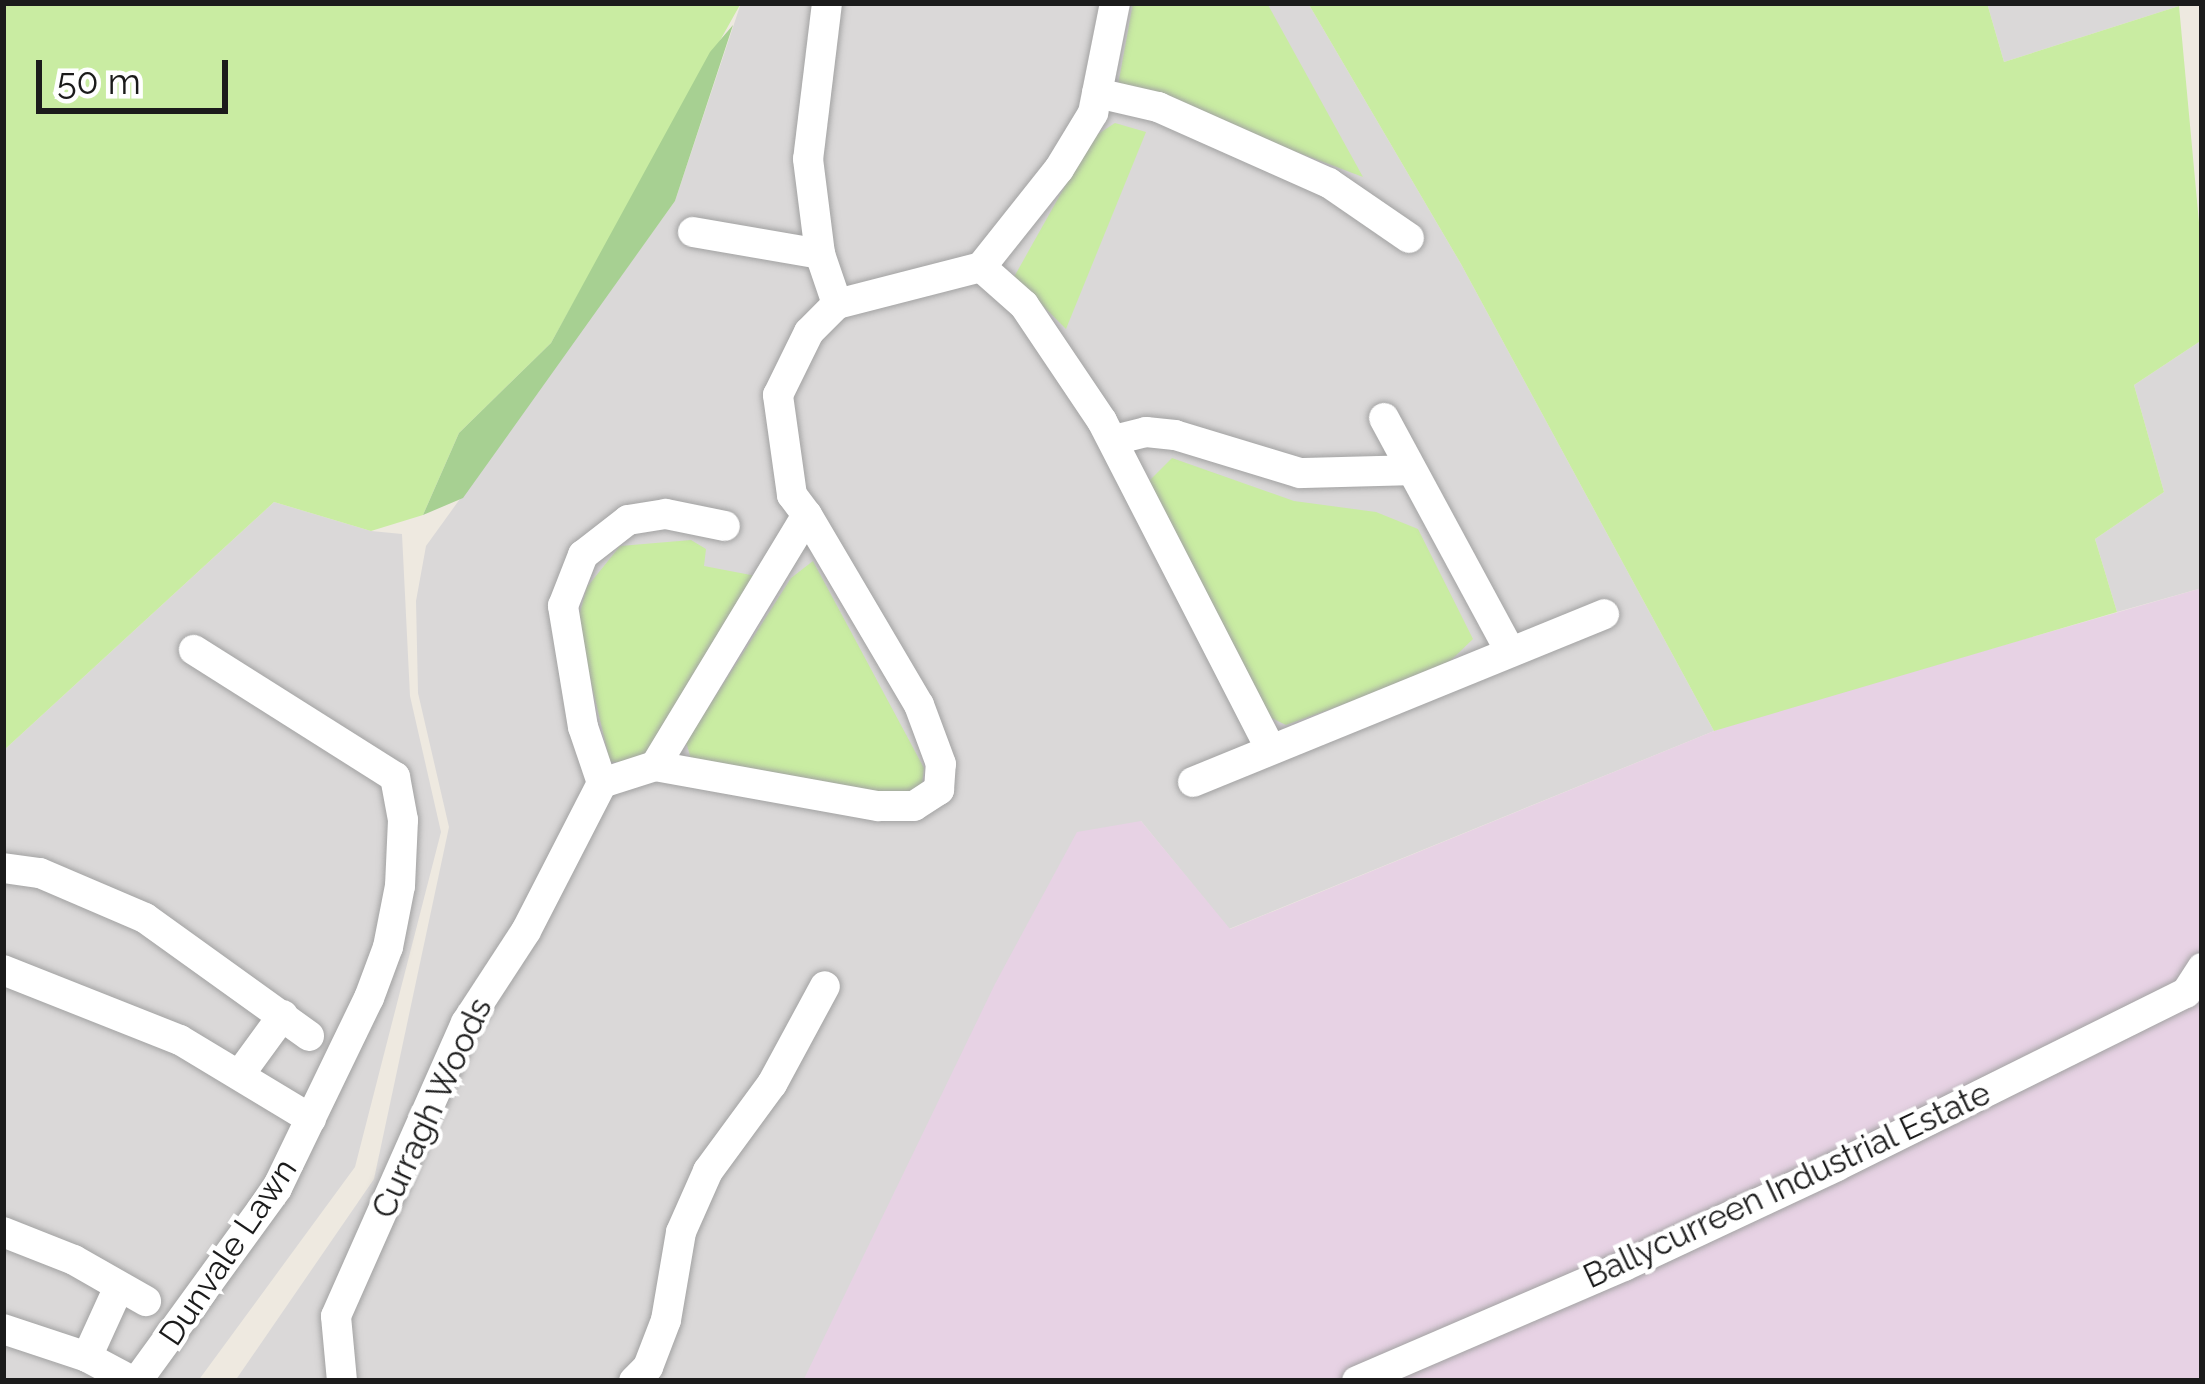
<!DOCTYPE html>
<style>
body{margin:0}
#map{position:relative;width:2205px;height:1384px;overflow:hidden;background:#eee9e0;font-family:Raleway,sans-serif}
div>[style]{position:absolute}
.residential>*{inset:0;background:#dad8d8}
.industrial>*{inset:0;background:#e7d2e4}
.grass>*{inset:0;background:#c9eca2}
.forest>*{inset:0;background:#a7d092}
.roads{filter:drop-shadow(0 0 3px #a2a2a2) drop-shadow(0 0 3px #a2a2a2)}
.minor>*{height:30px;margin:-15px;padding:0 15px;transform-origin:15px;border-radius:15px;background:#fff}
span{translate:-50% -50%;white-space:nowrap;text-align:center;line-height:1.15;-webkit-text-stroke:9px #fff;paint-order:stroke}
.street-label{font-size:33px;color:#1b1b1b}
.frame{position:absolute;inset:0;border:6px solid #1b1b1b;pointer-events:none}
.scale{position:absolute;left:36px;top:60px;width:192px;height:54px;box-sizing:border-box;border:6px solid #1b1b1b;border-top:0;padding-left:15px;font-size:36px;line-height:42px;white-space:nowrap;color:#1b1b1b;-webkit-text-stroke:9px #fff;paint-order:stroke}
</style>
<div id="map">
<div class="residential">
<div style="clip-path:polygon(741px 3px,1308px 3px,1461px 264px,1714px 731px,1229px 929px,1141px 821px,804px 1381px,235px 1381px,374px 1179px,449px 827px,418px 693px,416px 601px,426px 546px,675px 201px)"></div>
<div style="clip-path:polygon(1987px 3px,2179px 3px,2179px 6px,2004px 62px)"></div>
<div style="clip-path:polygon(2202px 340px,2202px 588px,2117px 612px,2095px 539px,2164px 492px,2134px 385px)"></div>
<div style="clip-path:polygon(274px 502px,371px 531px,402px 534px,410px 696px,441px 832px,355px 1167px,198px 1381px,3px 1381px,3px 751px)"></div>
</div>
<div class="industrial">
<div style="clip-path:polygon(2202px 588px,2202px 1381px,803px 1381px,995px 984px,1077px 832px,1141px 821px,1230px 929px,1736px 722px)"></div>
</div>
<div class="grass">
<div style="clip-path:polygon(3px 3px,741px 3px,551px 343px,459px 433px,423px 515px,371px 531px,274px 502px,3px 751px)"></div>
<div style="clip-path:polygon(1133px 3px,1267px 3px,1363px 177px,1118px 85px)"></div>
<div style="clip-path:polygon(1308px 3px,1987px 3px,2004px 62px,2179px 6px,2202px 255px,2202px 340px,2134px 385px,2164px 492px,2095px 539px,2117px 612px,1714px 731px,1461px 264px)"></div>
<div style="clip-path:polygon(1115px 123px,1146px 132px,1066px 329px,1014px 277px,1092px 138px)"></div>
<div style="clip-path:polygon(1172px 458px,1294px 501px,1376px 512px,1418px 529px,1473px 639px,1442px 669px,1286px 725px,1261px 713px,1148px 482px)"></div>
<div style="clip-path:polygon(691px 540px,706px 549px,704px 566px,756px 576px,642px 762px,610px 762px,577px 623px,587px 587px,620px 546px)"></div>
<div style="clip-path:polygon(813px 561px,924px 768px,922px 786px,903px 799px,691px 759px,686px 742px,791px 578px)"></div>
</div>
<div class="forest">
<div style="clip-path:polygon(733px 25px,675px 201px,463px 498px,423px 515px,459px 433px,551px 343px,710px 52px)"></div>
</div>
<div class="roads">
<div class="minor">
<div style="left:827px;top:3px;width:157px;rotate:96.9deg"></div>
<div style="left:808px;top:159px;width:96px;rotate:82.8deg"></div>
<div style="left:820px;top:254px;width:53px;rotate:71.2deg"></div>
<div style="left:1097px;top:93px;width:63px;rotate:12.9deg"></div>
<div style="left:1158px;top:107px;width:187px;rotate:24deg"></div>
<div style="left:1329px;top:183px;width:97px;rotate:34.5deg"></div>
<div style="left:693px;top:232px;width:129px;rotate:9.8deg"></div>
<div style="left:981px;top:267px;width:57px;rotate:41.5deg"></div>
<div style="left:1024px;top:305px;width:140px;rotate:56.1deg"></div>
<div style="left:1102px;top:421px;width:368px;rotate:62.8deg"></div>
<div style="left:1384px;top:418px;width:265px;rotate:61.6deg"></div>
<div style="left:1114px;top:440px;width:33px;rotate:-14deg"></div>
<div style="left:1146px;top:432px;width:29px;rotate:6deg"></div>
<div style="left:1175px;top:435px;width:131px;rotate:16.9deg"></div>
<div style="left:1300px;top:473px;width:111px;rotate:-1.5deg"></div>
<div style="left:655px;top:766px;width:227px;rotate:10.2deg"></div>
<div style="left:878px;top:806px;width:36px"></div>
<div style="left:914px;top:806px;width:30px;rotate:-33deg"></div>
<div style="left:939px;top:790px;width:26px;rotate:-86deg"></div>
<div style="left:941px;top:764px;width:63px;rotate:-110.4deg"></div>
<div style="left:919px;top:705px;width:221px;rotate:-120.5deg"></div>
<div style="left:1193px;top:782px;width:444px;rotate:-22.2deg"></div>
<div style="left:602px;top:783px;width:59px;rotate:-108.7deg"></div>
<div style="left:583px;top:727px;width:123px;rotate:-99.4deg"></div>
<div style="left:563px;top:606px;width:55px;rotate:-68.6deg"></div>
<div style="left:583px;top:555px;width:57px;rotate:-37.9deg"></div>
<div style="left:628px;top:520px;width:38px;rotate:-9deg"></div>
<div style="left:666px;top:514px;width:60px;rotate:11.5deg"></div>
<div style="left:3px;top:868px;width:37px;rotate:8deg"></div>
<div style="left:40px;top:873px;width:114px;rotate:23.2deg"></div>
<div style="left:145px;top:918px;width:202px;rotate:35.7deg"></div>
<div style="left:3px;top:970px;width:190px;rotate:21.6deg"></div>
<div style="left:180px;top:1040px;width:153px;rotate:31.1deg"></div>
<div style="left:240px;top:1074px;width:73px;rotate:-53.9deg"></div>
<div style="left:3px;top:1232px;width:76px;rotate:21.5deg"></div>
<div style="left:74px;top:1260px;width:83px;rotate:29.7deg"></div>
<div style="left:3px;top:1329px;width:89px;rotate:18.4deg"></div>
<div style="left:87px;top:1357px;width:51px;rotate:28.1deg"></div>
<div style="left:87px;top:1357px;width:75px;rotate:-65.5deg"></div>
<div style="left:137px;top:1381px;width:238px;rotate:-54deg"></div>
<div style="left:277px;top:1188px;width:211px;rotate:-64.2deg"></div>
<div style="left:369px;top:998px;width:54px;rotate:-69.6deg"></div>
<div style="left:388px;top:947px;width:62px;rotate:-78.9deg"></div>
<div style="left:400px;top:886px;width:66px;rotate:-87.4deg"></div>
<div style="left:403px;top:820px;width:44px;rotate:-100.5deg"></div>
<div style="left:395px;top:777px;width:238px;rotate:-147.7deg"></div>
<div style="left:342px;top:1381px;width:65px;rotate:-95.3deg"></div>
<div style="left:336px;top:1316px;width:321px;rotate:-66.1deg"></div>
<div style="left:466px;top:1023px;width:110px;rotate:-56.9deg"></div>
<div style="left:526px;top:931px;width:166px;rotate:-62.8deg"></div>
<div style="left:602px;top:783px;width:56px;rotate:-17.8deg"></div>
<div style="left:655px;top:766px;width:293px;rotate:-58.8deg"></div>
<div style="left:807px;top:515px;width:25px;rotate:-127deg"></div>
<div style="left:792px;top:495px;width:101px;rotate:-98deg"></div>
<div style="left:778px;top:395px;width:70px;rotate:-63.8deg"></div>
<div style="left:809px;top:332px;width:40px;rotate:-45deg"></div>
<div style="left:837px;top:304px;width:149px;rotate:-14.4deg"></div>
<div style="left:981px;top:267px;width:125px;rotate:-51.5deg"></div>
<div style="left:1059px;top:169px;width:66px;rotate:-58.7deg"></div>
<div style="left:1093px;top:113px;width:112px;rotate:-78.7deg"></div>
<div style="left:634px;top:1381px;width:20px;rotate:-45deg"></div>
<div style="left:648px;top:1367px;width:50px;rotate:-69deg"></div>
<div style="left:666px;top:1320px;width:89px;rotate:-80.3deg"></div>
<div style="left:681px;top:1232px;width:67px;rotate:-66.1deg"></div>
<div style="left:708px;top:1171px;width:108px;rotate:-53.7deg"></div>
<div style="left:772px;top:1084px;width:111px;rotate:-61.6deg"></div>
<div style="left:1357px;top:1381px;width:291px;rotate:-23.3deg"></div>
<div style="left:1624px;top:1266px;width:235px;rotate:-25.1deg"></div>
<div style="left:1837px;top:1166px;width:390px;rotate:-26.4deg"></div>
<div style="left:2186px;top:993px;width:30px;rotate:-57deg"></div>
</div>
</div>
<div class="street-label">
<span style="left:432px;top:1108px;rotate:-65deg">Curragh Woods</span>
<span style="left:1787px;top:1185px;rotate:-25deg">Ballycurreen Industrial Estate</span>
<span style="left:228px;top:1252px;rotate:-56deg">Dunvale Lawn</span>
</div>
<div class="frame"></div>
<div class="scale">50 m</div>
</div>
